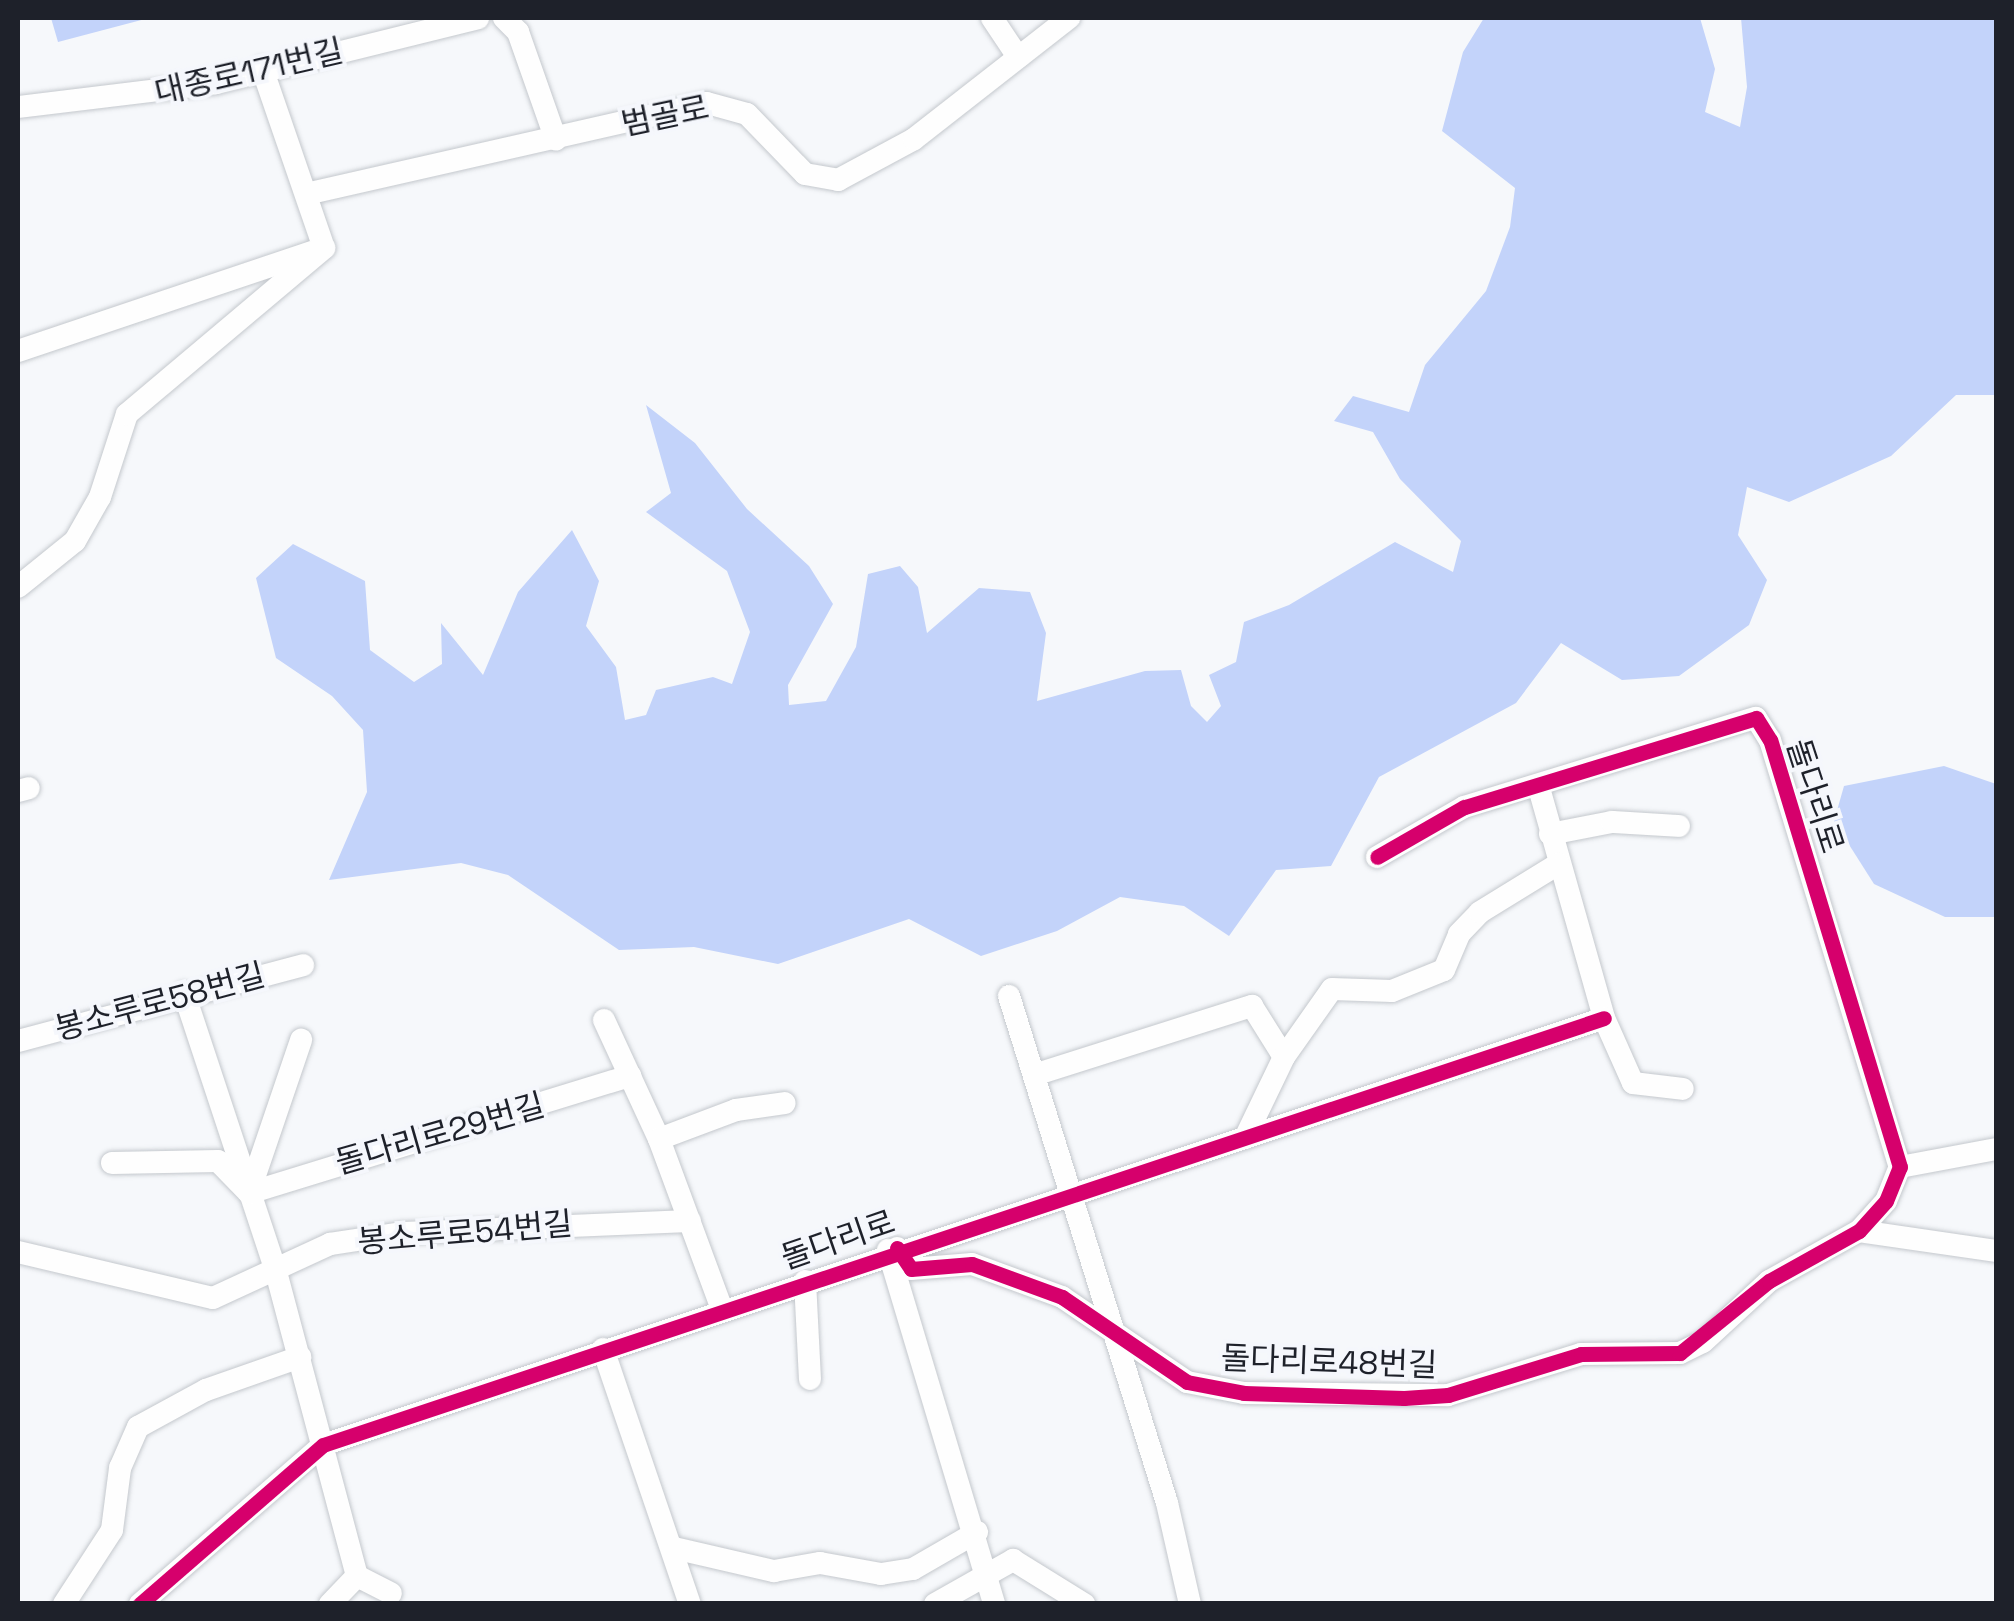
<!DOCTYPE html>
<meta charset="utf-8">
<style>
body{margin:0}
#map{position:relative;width:2014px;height:1621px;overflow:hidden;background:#f6f8fb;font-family:"Space Grotesk","Noto Sans KR",sans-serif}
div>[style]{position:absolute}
.forest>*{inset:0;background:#c3d3fa}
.roads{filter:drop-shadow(0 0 2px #c4c8cd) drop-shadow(0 0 2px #c4c8cd)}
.street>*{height:22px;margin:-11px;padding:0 11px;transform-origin:11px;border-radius:11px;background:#fefefe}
.cycleway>*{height:15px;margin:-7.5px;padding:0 7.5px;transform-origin:7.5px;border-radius:7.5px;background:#d6006c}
span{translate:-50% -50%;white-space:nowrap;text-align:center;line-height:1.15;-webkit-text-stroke:8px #f5f7fc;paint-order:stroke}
.street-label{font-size:32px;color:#1e212a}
.frame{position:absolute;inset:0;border:20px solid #1e212a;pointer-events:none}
</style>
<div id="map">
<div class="forest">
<div style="clip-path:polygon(51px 18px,149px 18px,58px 42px)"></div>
<div style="clip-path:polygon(1484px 18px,1700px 18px,1715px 69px,1705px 112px,1740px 127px,1747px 87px,1741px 18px,1996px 18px,1996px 395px,1956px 395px,1891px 456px,1789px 502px,1747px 487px,1738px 535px,1767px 580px,1749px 625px,1679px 676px,1622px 680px,1561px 643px,1516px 703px,1379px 777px,1331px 866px,1276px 870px,1229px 936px,1184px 906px,1120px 897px,1057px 931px,981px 956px,909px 919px,778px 964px,694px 947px,619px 950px,508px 875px,461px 863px,329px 880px,367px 792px,363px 730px,332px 696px,276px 658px,256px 578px,293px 544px,365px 581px,370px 650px,414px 682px,442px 664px,441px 623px,483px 675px,518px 592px,572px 530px,599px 581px,586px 626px,616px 667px,625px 720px,646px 715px,656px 690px,713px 677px,732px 684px,750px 632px,727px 571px,646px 512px,671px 493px,646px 405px,695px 443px,747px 509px,809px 566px,833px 604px,788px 685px,789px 705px,826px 701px,856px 647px,868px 574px,900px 566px,918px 587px,927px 633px,979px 588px,1030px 592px,1046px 633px,1037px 701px,1145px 671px,1181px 670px,1191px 706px,1207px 722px,1221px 706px,1209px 675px,1236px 662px,1244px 622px,1289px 605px,1395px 542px,1453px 572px,1461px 541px,1400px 479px,1373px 432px,1334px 421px,1353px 396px,1409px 412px,1425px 365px,1486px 291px,1510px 227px,1515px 188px,1442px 131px,1463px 52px)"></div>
<div style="clip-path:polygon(1944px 766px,1996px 784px,1996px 917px,1945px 917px,1874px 884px,1834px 821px,1844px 786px)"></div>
</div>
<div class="roads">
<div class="street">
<div style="left:504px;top:18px;width:20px;rotate:45deg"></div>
<div style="left:518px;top:32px;width:114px;rotate:70.6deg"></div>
<div style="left:992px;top:18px;width:47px;rotate:56.3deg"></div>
<div style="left:262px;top:68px;width:190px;rotate:71deg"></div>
<div style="left:18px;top:107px;width:199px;rotate:-6.9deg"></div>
<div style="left:216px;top:83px;width:270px;rotate:-13.9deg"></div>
<div style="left:306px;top:194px;width:411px;rotate:-12.8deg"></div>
<div style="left:707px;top:103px;width:41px;rotate:15.4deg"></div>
<div style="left:747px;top:114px;width:83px;rotate:46deg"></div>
<div style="left:805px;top:174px;width:34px;rotate:10deg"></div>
<div style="left:838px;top:180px;width:86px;rotate:-28.3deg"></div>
<div style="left:914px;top:139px;width:197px;rotate:-38deg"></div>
<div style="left:18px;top:351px;width:311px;rotate:-18.6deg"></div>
<div style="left:18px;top:587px;width:73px;rotate:-38.9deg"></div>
<div style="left:75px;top:541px;width:51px;rotate:-60.4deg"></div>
<div style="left:100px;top:497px;width:87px;rotate:-72deg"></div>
<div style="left:127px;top:414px;width:258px;rotate:-40.1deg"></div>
<div style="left:1539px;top:788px;width:239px;rotate:74.2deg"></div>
<div style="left:1604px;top:1018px;width:71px;rotate:66deg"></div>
<div style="left:1633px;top:1083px;width:50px;rotate:6.8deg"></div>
<div style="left:18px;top:791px;width:11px;rotate:-15deg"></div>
<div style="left:1550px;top:834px;width:63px;rotate:-11deg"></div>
<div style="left:1612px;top:822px;width:67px;rotate:3.4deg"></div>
<div style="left:1377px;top:857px;width:100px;rotate:-29.9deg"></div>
<div style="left:1464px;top:807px;width:305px;rotate:-17deg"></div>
<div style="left:1756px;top:718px;width:26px;rotate:58deg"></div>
<div style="left:1770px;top:740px;width:446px;rotate:73.1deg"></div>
<div style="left:184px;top:993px;width:290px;rotate:71.7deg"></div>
<div style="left:275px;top:1268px;width:319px;rotate:75.1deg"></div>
<div style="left:357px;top:1576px;width:39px;rotate:134deg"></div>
<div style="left:1009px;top:996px;width:531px;rotate:72.69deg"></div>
<div style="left:1167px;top:1503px;width:104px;rotate:77.2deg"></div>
<div style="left:604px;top:1020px;width:131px;rotate:65.2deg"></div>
<div style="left:659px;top:1139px;width:181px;rotate:69.7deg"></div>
<div style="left:18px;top:1041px;width:295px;rotate:-14.9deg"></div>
<div style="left:1034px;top:1075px;width:229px;rotate:-17.6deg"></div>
<div style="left:1252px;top:1006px;width:60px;rotate:57.9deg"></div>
<div style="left:1245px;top:1138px;width:90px;rotate:-64.3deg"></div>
<div style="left:1284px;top:1057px;width:83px;rotate:-54.8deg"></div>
<div style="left:1332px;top:989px;width:60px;rotate:1.9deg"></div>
<div style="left:1392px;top:991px;width:56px;rotate:-22deg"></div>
<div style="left:1444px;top:970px;width:39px;rotate:-67deg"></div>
<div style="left:1459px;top:934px;width:30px;rotate:-46deg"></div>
<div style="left:1480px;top:912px;width:92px;rotate:-31.6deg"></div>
<div style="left:659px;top:1139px;width:82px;rotate:-20.6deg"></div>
<div style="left:736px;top:1110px;width:49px;rotate:-8.1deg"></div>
<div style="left:112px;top:1163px;width:106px;rotate:-1.1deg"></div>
<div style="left:218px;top:1161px;width:42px;rotate:46deg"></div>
<div style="left:1900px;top:1167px;width:98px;rotate:-10.6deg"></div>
<div style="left:249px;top:1193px;width:399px;rotate:-17.1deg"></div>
<div style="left:249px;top:1193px;width:162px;rotate:-71.2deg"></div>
<div style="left:1859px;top:1231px;width:138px;rotate:8.3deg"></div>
<div style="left:897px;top:1248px;width:25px;rotate:56deg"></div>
<div style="left:911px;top:1269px;width:61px;rotate:-4.7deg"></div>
<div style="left:972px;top:1264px;width:96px;rotate:20.1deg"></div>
<div style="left:1062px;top:1297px;width:151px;rotate:34.2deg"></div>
<div style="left:1187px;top:1382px;width:58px;rotate:10.9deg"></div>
<div style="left:1244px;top:1393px;width:204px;rotate:0.6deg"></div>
<div style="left:1448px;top:1395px;width:139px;rotate:-17.1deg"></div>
<div style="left:1581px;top:1354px;width:99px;rotate:-0.6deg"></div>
<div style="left:1680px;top:1353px;width:25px;rotate:-26deg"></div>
<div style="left:1703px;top:1342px;width:90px;rotate:-42.7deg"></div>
<div style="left:1769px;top:1281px;width:103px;rotate:-29.1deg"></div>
<div style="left:1859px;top:1231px;width:40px;rotate:-48deg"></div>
<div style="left:1886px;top:1201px;width:37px;rotate:-68deg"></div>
<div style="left:888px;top:1250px;width:370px;rotate:73.3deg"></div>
<div style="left:18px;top:1252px;width:200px;rotate:13.3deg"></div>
<div style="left:213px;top:1298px;width:129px;rotate:-24.8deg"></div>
<div style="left:330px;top:1244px;width:74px;rotate:-8.6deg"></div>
<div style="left:403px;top:1233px;width:287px;rotate:-2.4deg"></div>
<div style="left:805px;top:1281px;width:98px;rotate:87.1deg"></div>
<div style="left:603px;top:1349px;width:269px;rotate:71.2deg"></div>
<div style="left:674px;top:1548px;width:103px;rotate:13deg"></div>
<div style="left:774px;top:1571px;width:47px;rotate:-9.9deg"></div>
<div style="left:820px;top:1563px;width:62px;rotate:10.2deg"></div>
<div style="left:881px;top:1574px;width:32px;rotate:-9deg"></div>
<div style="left:913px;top:1569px;width:74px;rotate:-30deg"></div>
<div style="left:357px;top:1576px;width:38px;rotate:27deg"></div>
<div style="left:64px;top:1604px;width:88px;rotate:-57deg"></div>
<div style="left:112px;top:1530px;width:63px;rotate:-82.6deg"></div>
<div style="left:120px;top:1468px;width:45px;rotate:-66.3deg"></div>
<div style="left:138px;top:1427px;width:77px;rotate:-28.6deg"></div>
<div style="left:206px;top:1390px;width:100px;rotate:-19.3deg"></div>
<div style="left:140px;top:1604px;width:242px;rotate:-41deg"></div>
<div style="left:323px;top:1445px;width:1350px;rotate:-18.43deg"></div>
<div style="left:935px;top:1604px;width:90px;rotate:-29.4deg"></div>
<div style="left:1013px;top:1560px;width:84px;rotate:31.8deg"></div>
</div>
</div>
<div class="cycleway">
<div style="left:897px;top:1248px;width:25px;rotate:56deg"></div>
<div style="left:911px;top:1269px;width:61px;rotate:-4.7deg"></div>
<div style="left:972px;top:1264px;width:96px;rotate:20.1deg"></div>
<div style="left:1062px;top:1297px;width:151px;rotate:34.2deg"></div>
<div style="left:1187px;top:1382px;width:58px;rotate:10.9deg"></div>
<div style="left:1244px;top:1393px;width:160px;rotate:1.8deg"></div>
<div style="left:1404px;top:1398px;width:44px;rotate:-3.9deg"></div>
<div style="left:1448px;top:1395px;width:139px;rotate:-17.1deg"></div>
<div style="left:1581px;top:1354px;width:99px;rotate:-0.6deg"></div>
<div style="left:1680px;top:1353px;width:114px;rotate:-39deg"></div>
<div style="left:1769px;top:1281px;width:103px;rotate:-29.1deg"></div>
<div style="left:1859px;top:1231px;width:40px;rotate:-48deg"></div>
<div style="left:1886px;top:1201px;width:37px;rotate:-68deg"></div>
<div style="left:1900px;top:1167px;width:446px;rotate:-106.9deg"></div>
<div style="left:1770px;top:740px;width:26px;rotate:-122deg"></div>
<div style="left:1756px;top:718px;width:305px;rotate:163deg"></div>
<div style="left:1464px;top:807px;width:100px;rotate:150.1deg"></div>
<div style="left:140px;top:1604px;width:242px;rotate:-41deg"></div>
<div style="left:323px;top:1445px;width:1350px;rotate:-18.43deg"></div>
</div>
<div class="street-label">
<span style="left:249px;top:72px;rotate:-13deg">대종로171번길</span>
<span style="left:665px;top:116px;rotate:-12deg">범골로</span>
<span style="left:1815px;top:796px;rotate:72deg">돌다리로</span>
<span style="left:160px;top:1002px;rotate:-15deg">봉소루로58번길</span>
<span style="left:440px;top:1134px;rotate:-16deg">돌다리로29번길</span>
<span style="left:465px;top:1233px;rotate:-5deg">봉소루로54번길</span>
<span style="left:838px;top:1240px;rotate:-19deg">돌다리로</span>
<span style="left:1329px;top:1362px;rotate:2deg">돌다리로48번길</span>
</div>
<div class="frame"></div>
</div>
